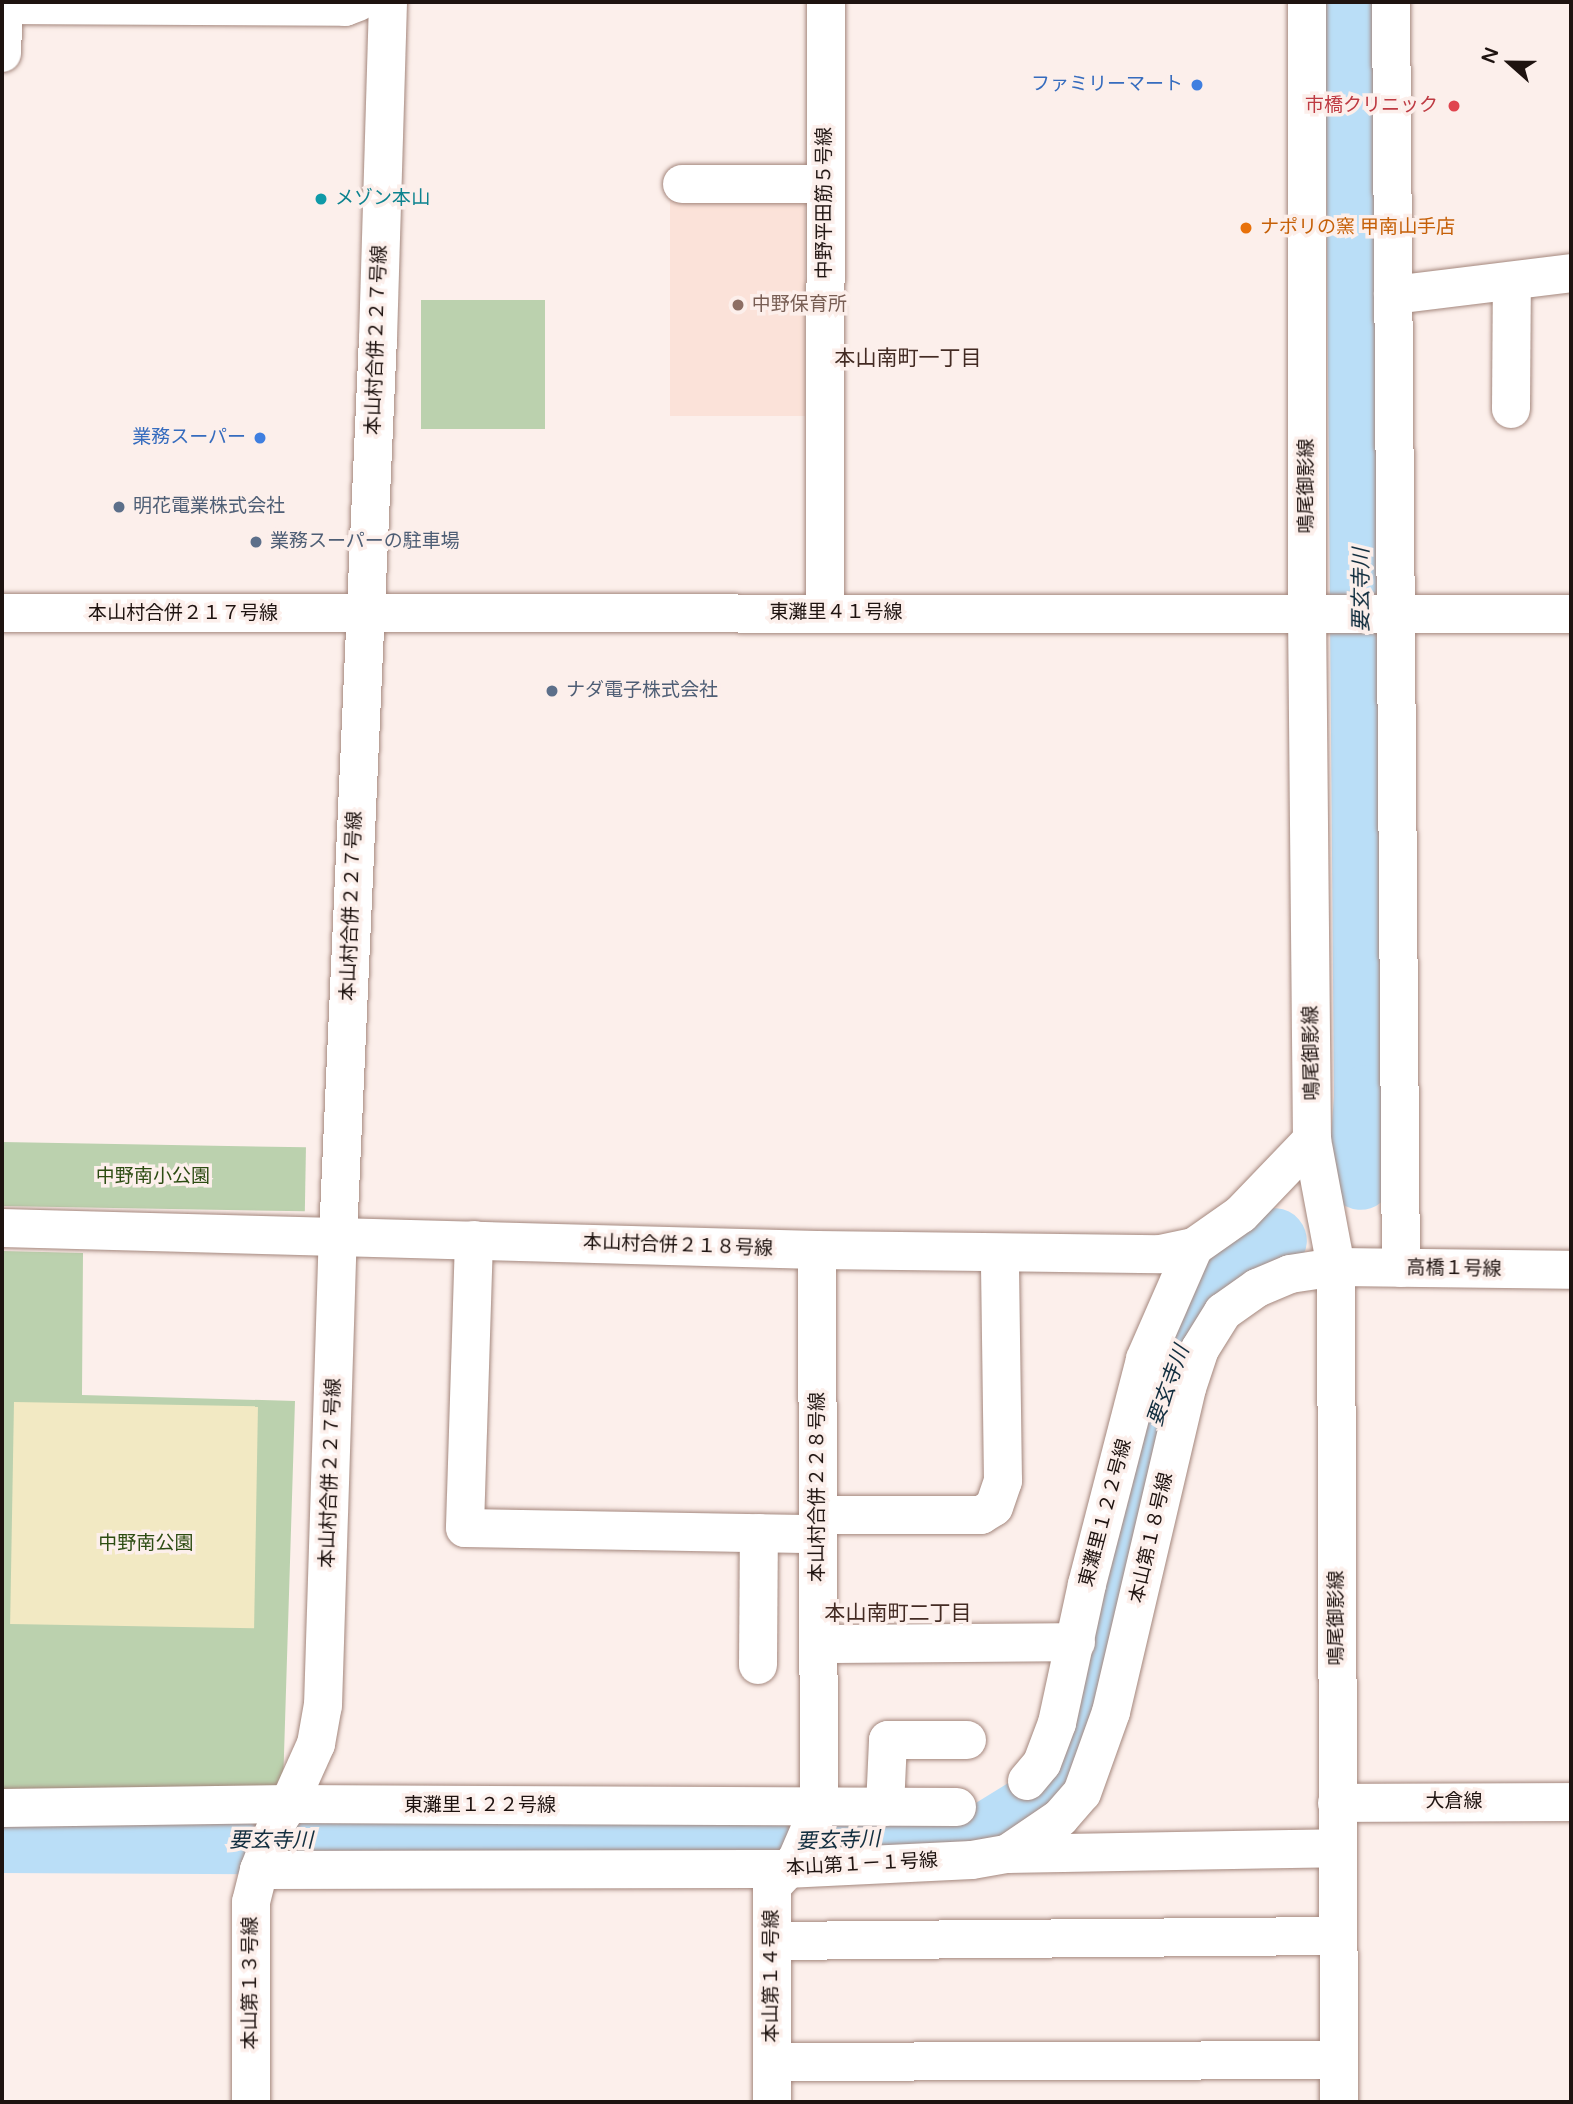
<!DOCTYPE html>
<meta charset="utf-8">
<style>
body{margin:0}
#map{position:relative;width:1573px;height:2104px;overflow:hidden;background:#fcefeb;font-family:"Varela Round","Noto Sans JP",sans-serif}
div>[style]{position:absolute}
.education>*{inset:0;background:#fbe2d9;transform-origin:0 0}
.green>*{inset:0;background:#bbd1ae;transform-origin:0 0}
.sand>*{inset:0;background:#f2e9c3;transform-origin:0 0}
.river>*{height:65px;margin:-32.5px;padding:0 32.5px;transform-origin:32.5px;border-radius:32.5px;background:#badef7}
.roads{filter:drop-shadow(0 0 2px #a4877d) drop-shadow(0 0 2px #a4877d)}
.minor>*{height:38px;margin:-19px;padding:0 19px;transform-origin:19px;border-radius:19px;background:#fff}
.dots>*{width:19px;height:19px;translate:-50% -50%;box-sizing:border-box;border:4px solid #fcefeb;border-radius:50%}
span{translate:-50% -50%;white-space:nowrap;text-align:center;line-height:1.15;-webkit-text-stroke:7px #fcefeb;paint-order:stroke}
.shop-label{font-size:19px;color:#366cbe}
.right{translate:-100% -50%;text-align:right}
.health-label{font-size:19px;color:#be3a42}
.culture-label{font-size:19px;color:#0d838f}
.left{translate:0 -50%;text-align:left}
.street-label{font-size:19px;color:#1e1310}
.food-label{font-size:19px;color:#c56008}
.education-label{font-size:19px;color:#785e54}
.service-label{font-size:19px;color:#4e5e75}
.park-label{font-size:19px;color:#2c4c12}
.neighbourhood-label{font-size:21px;color:#432b23}
.water-label{font-size:21px;color:#122e3f;font-style:italic}
.frame{position:absolute;inset:0;border:4px solid #1e1310;pointer-events:none}
.north{position:absolute;left:1475px;top:28px;width:70px;height:70px;-webkit-text-stroke:5px #fcefeb;paint-order:stroke;rotate:291deg;font-size:19px;font-weight:700;line-height:28px;text-align:center;color:#1e1310}
.north::after{content:'';display:block;margin:auto;width:24px;height:32px;background:#1e1310;clip-path:polygon(50% 0,100% 100%,50% 72%,0 100%)}
</style>
<div id="map">
<div class="education">
<div style="left:805px;top:192px;width:224px;height:135px;rotate:90deg"></div>
</div>
<div class="green">
<div style="left:421px;top:300px;width:124px;height:129px"></div>
<div style="left:2px;top:1142px;width:304px;height:64px;rotate:1deg"></div>
<div style="clip-path:polygon(2px 1251px,83px 1253px,82px 1395px,295px 1401px,283px 1787px,2px 1792px)"></div>
</div>
<div class="sand">
<div style="left:14px;top:1402px;width:244px;height:222px;rotate:1deg"></div>
</div>
<div class="river">
<div style="left:1357px;top:2px;width:1095px;rotate:89.53deg"></div>
<div style="left:1366px;top:1097px;width:80px;rotate:94.3deg"></div>
<div style="left:2px;top:1840px;width:761px;rotate:0.3deg"></div>
<div style="left:763px;top:1844px;width:220px;rotate:-2.1deg"></div>
<div style="left:983px;top:1836px;width:80px;rotate:-31.7deg"></div>
<div style="left:1051px;top:1794px;width:181px;rotate:-70.7deg"></div>
<div style="left:1111px;top:1623px;width:180px;rotate:-78.4deg"></div>
<div style="left:1147px;top:1447px;width:151px;rotate:-69.9deg"></div>
<div style="left:1199px;top:1305px;width:99px;rotate:-40.9deg"></div>
</div>
<div class="roads">
<div class="minor">
<div style="left:1307px;top:2px;width:610px;rotate:90deg"></div>
<div style="left:1307px;top:612px;width:528px;rotate:89.46deg"></div>
<div style="left:1312px;top:1140px;width:129px;rotate:79.3deg"></div>
<div style="left:1336px;top:1267px;width:835px;rotate:89.79deg"></div>
<div style="left:1391px;top:2px;width:1266px;rotate:89.55deg"></div>
<div style="left:2px;top:5px;width:343px;rotate:0.3deg"></div>
<div style="left:345px;top:7px;width:14px;rotate:-21deg"></div>
<div style="left:2px;top:53px;width:51px;rotate:-87.8deg"></div>
<div style="left:682px;top:184px;width:143px"></div>
<div style="left:1393px;top:295px;width:179px;rotate:-7deg"></div>
<div style="left:1511px;top:409px;width:128px;rotate:-89.6deg"></div>
<div style="left:2px;top:613px;width:1569px;rotate:0.04deg"></div>
<div style="left:825px;top:614px;width:612px;rotate:-89.91deg"></div>
<div style="left:2px;top:1228px;width:815px;rotate:1.55deg"></div>
<div style="left:817px;top:1250px;width:343px;rotate:0.7deg"></div>
<div style="left:1160px;top:1254px;width:35px;rotate:-12deg"></div>
<div style="left:1194px;top:1247px;width:57px;rotate:-35.1deg"></div>
<div style="left:1241px;top:1214px;width:103px;rotate:-46.2deg"></div>
<div style="left:474px;top:1240px;width:288px;rotate:91.8deg"></div>
<div style="left:465px;top:1528px;width:353px;rotate:1deg"></div>
<div style="left:819px;top:1515px;width:162px"></div>
<div style="left:981px;top:1515px;width:15px;rotate:-32deg"></div>
<div style="left:994px;top:1507px;width:28px;rotate:-71deg"></div>
<div style="left:1003px;top:1481px;width:228px;rotate:-90.8deg"></div>
<div style="left:819px;top:1644px;width:257px;rotate:-0.4deg"></div>
<div style="left:758px;top:1665px;width:132px;rotate:-89.6deg"></div>
<div style="left:1027px;top:1781px;width:23px;rotate:-50deg"></div>
<div style="left:1042px;top:1763px;width:43px;rotate:-69.4deg"></div>
<div style="left:1057px;top:1723px;width:142px;rotate:-77.8deg"></div>
<div style="left:1087px;top:1584px;width:232px;rotate:-75.5deg"></div>
<div style="left:1145px;top:1359px;width:122px;rotate:-66.4deg"></div>
<div style="left:1337px;top:1803px;width:234px;rotate:-0.2deg"></div>
<div style="left:885px;top:1807px;width:67px;rotate:-87.4deg"></div>
<div style="left:888px;top:1740px;width:79px"></div>
<div style="left:2px;top:1808px;width:287px;rotate:-0.8deg"></div>
<div style="left:289px;top:1804px;width:668px;rotate:0.26deg"></div>
<div style="left:1007px;top:1854px;width:64px;rotate:-34.2deg"></div>
<div style="left:1060px;top:1818px;width:33px;rotate:-49deg"></div>
<div style="left:1082px;top:1793px;width:86px;rotate:-70.3deg"></div>
<div style="left:1111px;top:1712px;width:333px;rotate:-76.8deg"></div>
<div style="left:1187px;top:1388px;width:41px;rotate:-71.6deg"></div>
<div style="left:1200px;top:1349px;width:44px;rotate:-58.1deg"></div>
<div style="left:1223px;top:1312px;width:42px;rotate:-35.2deg"></div>
<div style="left:1257px;top:1288px;width:36px;rotate:-23deg"></div>
<div style="left:1290px;top:1274px;width:47px;rotate:-8.7deg"></div>
<div style="left:1336px;top:1267px;width:235px;rotate:0.7deg"></div>
<div style="left:259px;top:1870px;width:527px;rotate:-0.11deg"></div>
<div style="left:786px;top:1869px;width:186px;rotate:-2.8deg"></div>
<div style="left:972px;top:1860px;width:36px;rotate:-10deg"></div>
<div style="left:1007px;top:1854px;width:331px;rotate:-1deg"></div>
<div style="left:772px;top:1941px;width:566px;rotate:-0.51deg"></div>
<div style="left:772px;top:2062px;width:566px;rotate:-0.2deg"></div>
<div style="left:251px;top:2102px;width:200px;rotate:-90deg"></div>
<div style="left:251px;top:1902px;width:33px;rotate:-76deg"></div>
<div style="left:259px;top:1870px;width:55px;rotate:-68.6deg"></div>
<div style="left:279px;top:1819px;width:18px;rotate:-56deg"></div>
<div style="left:289px;top:1804px;width:66px;rotate:-65.8deg"></div>
<div style="left:316px;top:1744px;width:39px;rotate:-80deg"></div>
<div style="left:323px;top:1706px;width:470px;rotate:-88.2deg"></div>
<div style="left:338px;top:1236px;width:898px;rotate:-87.45deg"></div>
<div style="left:378px;top:339px;width:337px;rotate:-88.3deg"></div>
<div style="left:772px;top:2102px;width:216px;rotate:-90deg"></div>
<div style="left:772px;top:1886px;width:37px;rotate:-47deg"></div>
<div style="left:797px;top:1859px;width:56px;rotate:-66.7deg"></div>
<div style="left:819px;top:1808px;width:558px;rotate:-90.21deg"></div>
</div>
</div>
<div class="dots">
<div style="left:1197px;top:85px;background:#3f7fe0"></div>
<div style="left:1454px;top:106px;background:#e0444e"></div>
<div style="left:321px;top:199px;background:#0f9aa8"></div>
<div style="left:1246px;top:228px;background:#e8710a"></div>
<div style="left:738px;top:305px;background:#8d6e63"></div>
<div style="left:260px;top:438px;background:#3f7fe0"></div>
<div style="left:119px;top:507px;background:#5c6f8a"></div>
<div style="left:256px;top:542px;background:#5c6f8a"></div>
<div style="left:552px;top:691px;background:#5c6f8a"></div>
</div>
<div class="shop-label">
<span class="right" style="left:1183px;top:85px">ファミリーマート</span>
<span class="right" style="left:246px;top:438px">業務スーパー</span>
</div>
<div class="health-label">
<span class="right" style="left:1438px;top:106px">市橋クリニック</span>
</div>
<div class="culture-label">
<span class="left" style="left:335px;top:199px">メゾン本山</span>
</div>
<div class="street-label">
<span style="left:825px;top:203px;rotate:-90deg">中野平田筋５号線</span>
<span style="left:377px;top:340px;rotate:-88deg">本山村合併２２７号線</span>
<span style="left:1307px;top:486px;rotate:-90deg">鳴尾御影線</span>
<span style="left:836px;top:613px">東灘里４１号線</span>
<span style="left:183px;top:614px">本山村合併２１７号線</span>
<span style="left:352px;top:906px;rotate:-88deg">本山村合併２２７号線</span>
<span style="left:1312px;top:1053px;rotate:-91deg">鳴尾御影線</span>
<span style="left:678px;top:1246px;rotate:2deg">本山村合併２１８号線</span>
<span style="left:1454px;top:1269px;rotate:1deg">高橋１号線</span>
<span style="left:331px;top:1473px;rotate:-88deg">本山村合併２２７号線</span>
<span style="left:818px;top:1487px;rotate:-90deg">本山村合併２２８号線</span>
<span style="left:1106px;top:1513px;rotate:-75deg">東灘里１２２号線</span>
<span style="left:1152px;top:1538px;rotate:-77deg">本山第１８号線</span>
<span style="left:1337px;top:1618px;rotate:-90deg">鳴尾御影線</span>
<span style="left:1454px;top:1802px">大倉線</span>
<span style="left:480px;top:1806px">東灘里１２２号線</span>
<span style="left:862px;top:1865px;rotate:-3deg">本山第１－１号線</span>
<span style="left:772px;top:1976px;rotate:-90deg">本山第１４号線</span>
<span style="left:251px;top:1983px;rotate:-90deg">本山第１３号線</span>
</div>
<div class="food-label">
<span class="left" style="left:1260px;top:228px">ナポリの窯 甲南山手店</span>
</div>
<div class="education-label">
<span class="left" style="left:752px;top:305px">中野保育所</span>
</div>
<div class="service-label">
<span class="left" style="left:133px;top:507px">明花電業株式会社</span>
<span class="left" style="left:270px;top:542px">業務スーパーの駐車場</span>
<span class="left" style="left:566px;top:691px">ナダ電子株式会社</span>
</div>
<div class="park-label">
<span style="left:153px;top:1177px">中野南小公園</span>
<span style="left:146px;top:1544px">中野南公園</span>
</div>
<div class="neighbourhood-label">
<span style="left:908px;top:359px">本山南町一丁目</span>
<span style="left:898px;top:1614px">本山南町二丁目</span>
</div>
<div class="water-label">
<span style="left:1362px;top:590px;rotate:-90deg">要玄寺川</span>
<span style="left:1169px;top:1386px;rotate:-70deg">要玄寺川</span>
<span style="left:271px;top:1841px">要玄寺川</span>
<span style="left:838px;top:1841px;rotate:-2deg">要玄寺川</span>
</div>
<div class="frame"></div>
<div class="north">N</div>
</div>
